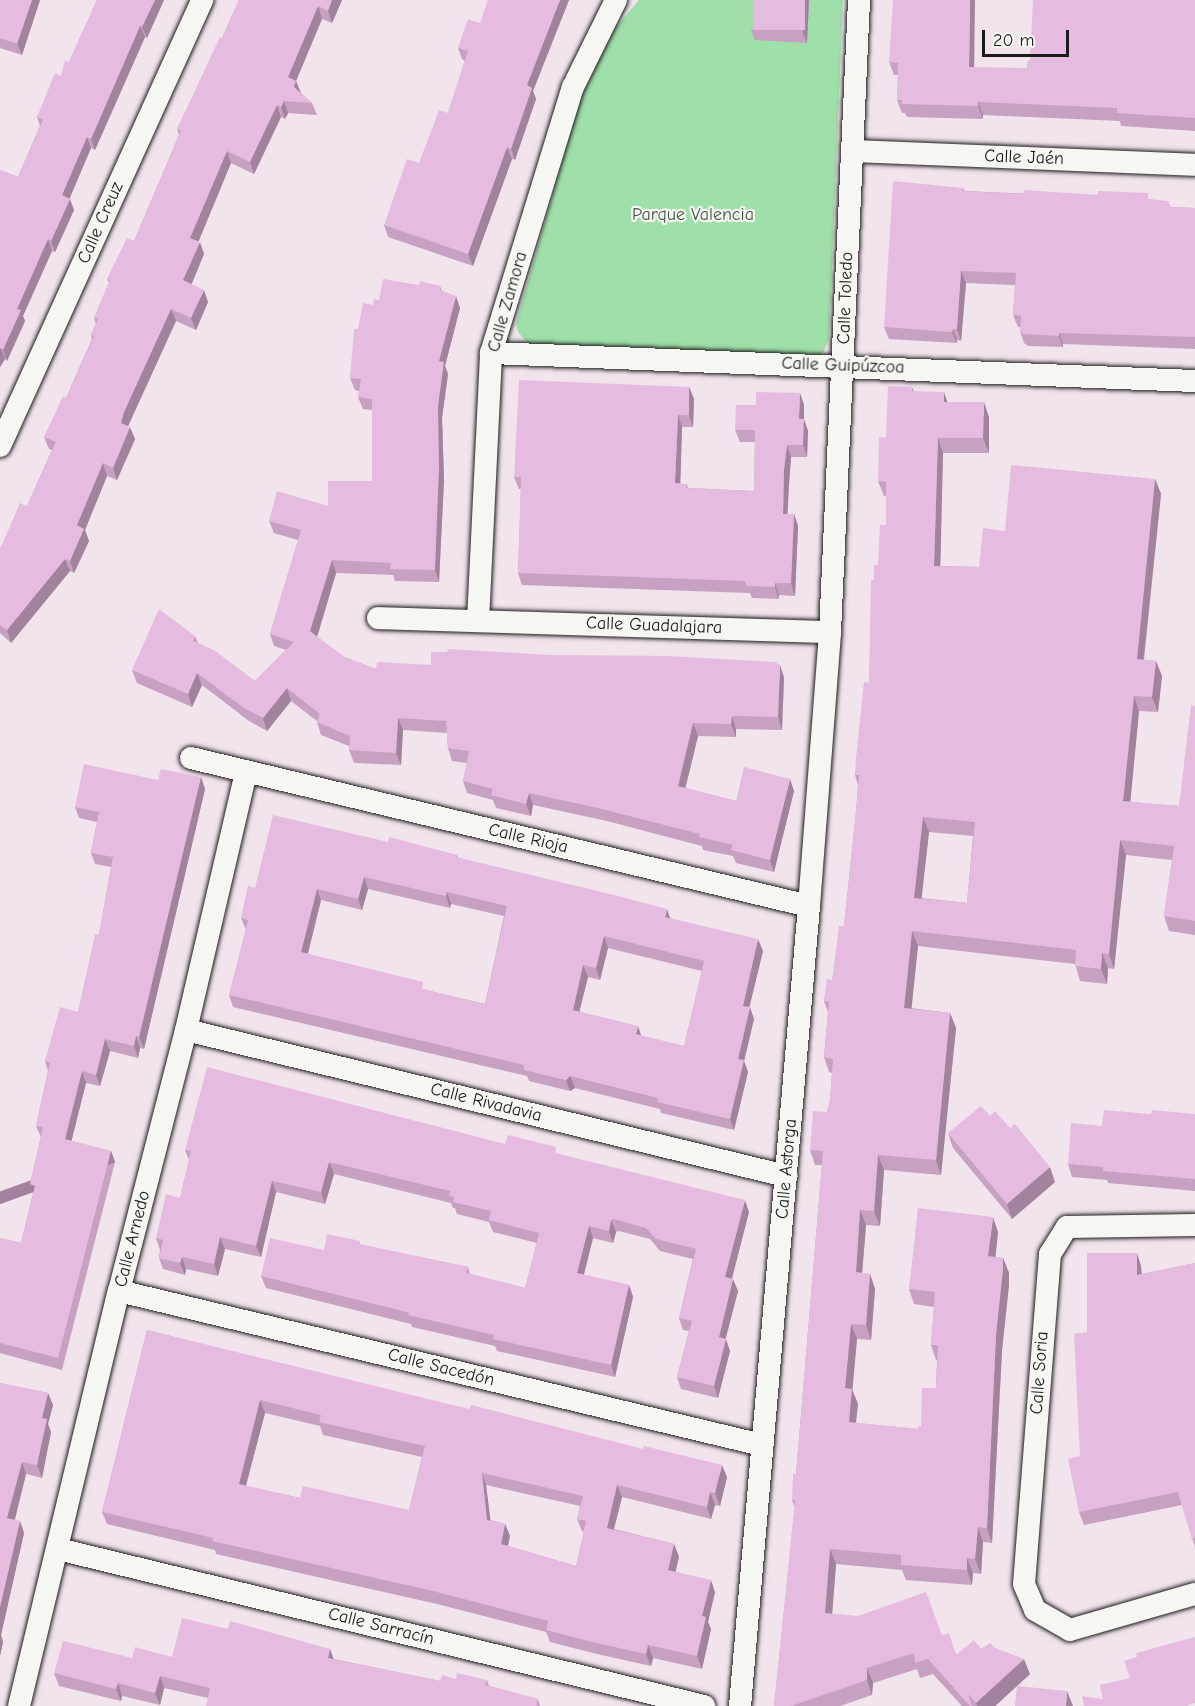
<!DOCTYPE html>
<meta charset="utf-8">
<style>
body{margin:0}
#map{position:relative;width:1195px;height:1706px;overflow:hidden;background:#f1e4ed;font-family:"Comic Neue",sans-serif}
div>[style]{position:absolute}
.green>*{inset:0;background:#9fdfa9}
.roads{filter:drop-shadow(0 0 2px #1c1c1c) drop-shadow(0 0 2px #1c1c1c)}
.street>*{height:22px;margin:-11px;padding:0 11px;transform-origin:11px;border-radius:11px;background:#f6f6f2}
.wall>*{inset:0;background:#c6a1c1}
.shaded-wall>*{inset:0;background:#a1839d;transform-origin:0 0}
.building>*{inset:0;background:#e6bbe0;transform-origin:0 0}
span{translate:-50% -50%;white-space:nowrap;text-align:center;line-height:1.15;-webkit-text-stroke:4.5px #f6f6f2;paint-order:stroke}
.street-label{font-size:18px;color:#1c1c1c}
.park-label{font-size:18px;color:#435646}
.scale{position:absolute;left:982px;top:30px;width:87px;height:27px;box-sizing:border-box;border:3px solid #1c1c1c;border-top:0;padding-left:8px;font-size:18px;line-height:21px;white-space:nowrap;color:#1c1c1c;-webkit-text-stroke:4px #f6f6f2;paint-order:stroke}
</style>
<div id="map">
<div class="green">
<div style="clip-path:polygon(639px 0,843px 0,829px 338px,824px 351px,817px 358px,531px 347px,518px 332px,516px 323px,585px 82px,603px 43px)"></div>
</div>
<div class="roads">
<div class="street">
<div style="left:852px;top:151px;width:343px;rotate:2.3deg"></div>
<div style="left:491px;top:353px;width:705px;rotate:2.28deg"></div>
<div style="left:0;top:446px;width:490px;rotate:-65.6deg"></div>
<div style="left:378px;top:618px;width:452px;rotate:1.8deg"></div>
<div style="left:478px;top:621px;width:268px;rotate:-87.2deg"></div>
<div style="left:491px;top:353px;width:278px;rotate:-72.9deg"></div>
<div style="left:573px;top:87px;width:97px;rotate:-63.7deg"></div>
<div style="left:191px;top:758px;width:635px;rotate:13.47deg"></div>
<div style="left:186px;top:1030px;width:618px;rotate:13.68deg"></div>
<div style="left:1195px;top:1225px;width:128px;rotate:179.1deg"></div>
<div style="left:1067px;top:1227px;width:32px;rotate:122deg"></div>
<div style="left:1050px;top:1254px;width:331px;rotate:94.5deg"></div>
<div style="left:1024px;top:1584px;width:28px;rotate:67deg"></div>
<div style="left:1035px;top:1610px;width:40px;rotate:29.7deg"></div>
<div style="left:1070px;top:1630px;width:130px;rotate:-16.1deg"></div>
<div style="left:119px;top:1291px;width:661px;rotate:13.47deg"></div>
<div style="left:58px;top:1549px;width:665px;rotate:13.66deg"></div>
<div style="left:19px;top:1706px;width:427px;rotate:-76.5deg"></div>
<div style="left:119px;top:1291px;width:269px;rotate:-75.6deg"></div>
<div style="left:186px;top:1030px;width:264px;rotate:-76.9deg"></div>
<div style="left:740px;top:1706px;width:803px;rotate:-85.07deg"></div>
<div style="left:809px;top:906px;width:275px;rotate:-85.6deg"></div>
<div style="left:830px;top:632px;width:633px;rotate:-87.37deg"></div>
</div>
</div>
<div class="wall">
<div style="clip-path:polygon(0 0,40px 0,22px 55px,0 48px)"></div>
<div style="clip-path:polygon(97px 0,164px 0,147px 38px,145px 37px,95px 150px,91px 148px,69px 199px,74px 210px,55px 252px,52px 251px,23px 316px,25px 321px,7px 361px,5px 359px,0 367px,0 170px,18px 177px,40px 126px,37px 117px,69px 62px)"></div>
<div style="clip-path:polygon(239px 0,342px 0,332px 23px,322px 19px,296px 81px,300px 92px,312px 103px,317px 115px,288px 113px,285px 119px,281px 117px,254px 174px,231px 163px,198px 242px,204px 254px,191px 284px,208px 302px,196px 330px,176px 321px,129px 424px,128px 426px,135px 439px,117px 480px,107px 476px,85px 530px,89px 541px,74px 573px,70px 571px,11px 643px,0 633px,0 549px,27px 506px,52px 450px,49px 449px,44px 437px,66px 398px,92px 339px,91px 335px,96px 324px,94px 318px,109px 283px,107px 279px,134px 241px,179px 135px,177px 129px,222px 38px)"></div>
<div style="clip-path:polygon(569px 0,533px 91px,536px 99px,515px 160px,512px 159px,473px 266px,388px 237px,384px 225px,448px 113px,465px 61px,462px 59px,458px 48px,480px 23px)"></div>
<div style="clip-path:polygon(809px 0,807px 43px,755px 40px,751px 30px)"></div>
<div style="clip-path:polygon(1195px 0,1195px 131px,1121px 126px,1120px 121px,983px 115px,983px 119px,907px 117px,905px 113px,902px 113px,897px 100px,898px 75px,894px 75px,889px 62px,974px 68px,1027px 68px,1030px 61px)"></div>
<div style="clip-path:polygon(963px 188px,965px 191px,1150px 199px,1171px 207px,1195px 208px,1195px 349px,1063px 344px,1063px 347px,1028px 346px,1024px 343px,1020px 331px,1020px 327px,1018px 327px,1013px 315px,1015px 285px,966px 283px,961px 341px,957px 340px,957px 343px,889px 339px,884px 327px)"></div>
<div style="clip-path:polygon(419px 285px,440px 286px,442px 291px,460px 308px,445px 366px,448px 374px,442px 418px,444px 480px,439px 582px,395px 581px,393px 575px,336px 573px,317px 637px,344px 657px,376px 669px,431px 665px,784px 677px,782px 730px,736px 729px,736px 737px,698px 736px,685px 788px,736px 801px,794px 791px,774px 872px,736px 863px,733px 856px,703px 850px,702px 846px,607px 821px,533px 805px,531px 816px,496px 808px,493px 800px,467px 793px,463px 781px,467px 763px,452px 761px,448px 748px,447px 733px,403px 730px,401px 765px,354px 763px,349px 750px,349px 746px,321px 735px,317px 722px,317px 721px,291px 701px,267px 731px,249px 721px,202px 685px,192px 707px,137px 683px,132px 670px,195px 636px,198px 643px,255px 681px,286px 650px,274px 646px,270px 634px,298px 540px,274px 533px,269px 521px,328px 506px,372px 481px,372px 410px,363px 409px,358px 397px,359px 391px,355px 390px,350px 378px,358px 329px,373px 305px,379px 300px)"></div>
<div style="clip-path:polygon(689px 387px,694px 399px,693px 427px,682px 427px,680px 484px,687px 484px,688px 488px,754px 491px,755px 442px,740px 442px,735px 430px,756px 405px,800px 393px,804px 405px,804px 419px,808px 431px,807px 457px,791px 457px,787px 514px,794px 514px,798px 526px,795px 596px,779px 595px,779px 599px,752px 598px,750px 593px,522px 585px,518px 573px,521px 489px,519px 489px,514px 477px)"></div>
<div style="clip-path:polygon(evenodd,912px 387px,914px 391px,947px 402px,989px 417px,989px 453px,943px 453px,940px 566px,979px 567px,1005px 531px,1155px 479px,1161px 494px,1144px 660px,1156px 661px,1162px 676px,1158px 712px,1139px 711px,1130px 802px,1179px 806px,1195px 706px,1195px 935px,1169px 931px,1164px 916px,1172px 860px,1126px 855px,1114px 969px,1108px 968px,1107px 984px,1080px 981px,1075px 964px,918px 946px,911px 1008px,950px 1013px,956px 1028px,941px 1175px,884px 1170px,880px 1226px,866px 1225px,862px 1273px,870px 1274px,875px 1289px,871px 1340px,857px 1339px,852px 1389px,858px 1404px,856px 1423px,918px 1429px,921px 1426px,936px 1388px,937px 1360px,936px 1360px,931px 1345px,934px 1307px,914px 1304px,909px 1289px,998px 1232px,995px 1257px,1003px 1258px,1009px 1273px,1009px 1285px,1002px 1350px,992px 1543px,983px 1542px,981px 1574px,973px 1573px,972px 1585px,906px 1580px,902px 1570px,836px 1564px,832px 1614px,942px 1635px,957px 1655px,981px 1649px,995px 1648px,1030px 1674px,995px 1706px,962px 1706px,933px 1674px,920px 1678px,917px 1669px,873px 1683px,872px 1695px,840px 1706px,774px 1706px,795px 1508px,792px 1500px,796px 1474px,822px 1165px,815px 1165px,810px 1150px,827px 1112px,830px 1101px,832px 1073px,829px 1072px,824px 1057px,828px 1012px,824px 1001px,832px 980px,844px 926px,856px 812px,858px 785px,855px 775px,869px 683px,874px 580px,878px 565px,886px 525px,886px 496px,884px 496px,878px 481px,886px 438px,912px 387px,929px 832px,973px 836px,967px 903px,921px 898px,929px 832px)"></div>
<div style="clip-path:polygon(201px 777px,205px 789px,144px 1049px,140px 1048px,138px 1058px,110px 1051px,100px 1086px,86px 1083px,71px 1141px,111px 1151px,115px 1162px,62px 1370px,0 1353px,0 1238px,21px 1243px,33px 1194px,30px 1184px,41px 1137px,36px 1126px,48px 1071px,45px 1061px,78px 1012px,99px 935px,111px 867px,95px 864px,91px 853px,97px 822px,79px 818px,75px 807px,158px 780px)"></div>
<div style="clip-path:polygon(evenodd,388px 842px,457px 855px,458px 858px,670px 918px,763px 951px,749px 1007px,754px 1019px,744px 1061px,748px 1072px,734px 1130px,661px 1113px,660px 1109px,575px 1088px,570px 1091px,529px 1081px,527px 1076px,233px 1007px,229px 995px,246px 930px,241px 918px,255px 888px,388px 842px,368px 889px,450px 908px,451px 904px,504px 916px,485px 1004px,426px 990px,308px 954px,321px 900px,362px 910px,368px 889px,388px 842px,608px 948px,702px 971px,684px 1046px,641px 1036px,579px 1011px,588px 977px,600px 980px,608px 948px)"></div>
<div style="clip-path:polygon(1151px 1114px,1195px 1114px,1195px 1191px,1108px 1183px,1107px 1180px,1072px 1177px,1068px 1164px,1102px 1126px)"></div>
<div style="clip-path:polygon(948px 1133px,1055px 1182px,1012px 1219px,953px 1148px)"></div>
<div style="clip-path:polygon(505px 1144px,558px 1154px,749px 1212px,732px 1279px,738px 1291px,725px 1339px,730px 1351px,718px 1398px,681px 1389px,677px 1377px,689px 1331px,683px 1330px,679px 1318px,693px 1259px,660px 1251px,650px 1239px,619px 1231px,616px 1232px,613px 1243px,593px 1238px,584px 1275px,629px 1285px,633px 1297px,615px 1377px,497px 1351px,495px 1346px,412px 1327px,411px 1324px,395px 1320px,266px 1288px,261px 1276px,324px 1250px,362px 1245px,468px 1267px,470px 1274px,525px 1288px,537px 1243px,493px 1232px,489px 1222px,457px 1214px,455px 1208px,453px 1208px,451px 1203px,334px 1174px,325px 1204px,276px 1192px,261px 1257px,225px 1249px,218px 1276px,186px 1269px,185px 1275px,163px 1269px,159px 1258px,160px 1250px,156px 1238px,180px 1198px,189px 1160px,185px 1150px)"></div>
<div style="clip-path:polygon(1195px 1263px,1195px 1547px,1182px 1505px,1084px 1525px,1079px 1512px,1087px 1332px,1141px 1266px,1142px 1274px)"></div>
<div style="clip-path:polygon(evenodd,147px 1330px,727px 1477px,720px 1506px,715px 1505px,711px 1519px,622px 1497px,614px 1529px,674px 1544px,679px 1557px,675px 1571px,715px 1592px,708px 1622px,711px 1629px,702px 1669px,653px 1658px,651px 1666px,597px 1654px,550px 1642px,546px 1632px,437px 1604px,216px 1554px,215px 1550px,107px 1524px,102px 1512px,147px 1330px,265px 1413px,320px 1426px,323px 1435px,422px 1457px,409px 1510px,300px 1498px,246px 1486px,265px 1413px,147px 1330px,486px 1485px,580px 1506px,577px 1519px,582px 1531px,584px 1532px,576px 1566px,508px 1546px,510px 1536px,505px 1524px,490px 1520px,486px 1485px)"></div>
<div style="clip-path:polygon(0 1383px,48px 1393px,53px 1405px,48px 1424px,51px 1432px,42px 1478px,26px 1474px,15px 1520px,20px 1521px,24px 1533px,1px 1635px,3px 1642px,0 1656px)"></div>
<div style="clip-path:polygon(228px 1629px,330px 1649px,334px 1659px,440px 1681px,456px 1679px,487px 1680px,489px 1686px,538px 1699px,540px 1706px,208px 1698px,164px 1688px,160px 1705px,122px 1696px,121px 1701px,59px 1686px,54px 1673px,132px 1658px,172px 1657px)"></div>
</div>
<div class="shaded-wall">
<div style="clip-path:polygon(32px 0,40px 0,22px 55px,17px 44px)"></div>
<div style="clip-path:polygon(155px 0,164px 0,147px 38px,142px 27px)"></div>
<div style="clip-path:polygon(332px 0,342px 0,332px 23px,328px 11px)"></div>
<div style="clip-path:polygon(560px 0,569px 0,533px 91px,536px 99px,515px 160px,511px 149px,527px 85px)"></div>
<div style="clip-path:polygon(805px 0,809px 0,807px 43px,803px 33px)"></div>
<div style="clip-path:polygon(970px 0,975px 0,974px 80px,969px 67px)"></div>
<div style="clip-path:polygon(318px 6px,322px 19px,296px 81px,301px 93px,298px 99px,288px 77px)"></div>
<div style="clip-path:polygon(140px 26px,145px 37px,95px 150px,91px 139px)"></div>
<div style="clip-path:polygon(284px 101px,288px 113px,285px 119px,281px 107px)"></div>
<div style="clip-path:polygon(978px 102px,983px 115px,983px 119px,978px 106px)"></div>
<div style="clip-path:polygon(277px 105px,281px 117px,254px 174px,250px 162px)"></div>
<div style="clip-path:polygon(87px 137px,91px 148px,66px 207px,62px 195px)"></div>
<div style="clip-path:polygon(507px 147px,512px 159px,473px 266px,468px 254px)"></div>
<div style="clip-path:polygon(227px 151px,231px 163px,195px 250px,190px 238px)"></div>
<div style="clip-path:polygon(70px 199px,74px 210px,55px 252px,51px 241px)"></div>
<div style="clip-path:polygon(48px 239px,52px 251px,23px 316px,25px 321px,7px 361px,3px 350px,17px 309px)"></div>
<div style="clip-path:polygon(200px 242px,204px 254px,188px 293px,183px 280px)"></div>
<div style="clip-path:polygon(961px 271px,966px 283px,961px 341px,957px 329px)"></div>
<div style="clip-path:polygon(204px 290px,208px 302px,196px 330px,191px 318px)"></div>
<div style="clip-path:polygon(456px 296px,460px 308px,445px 366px,448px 374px,442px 418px,444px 480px,439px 582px,435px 570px,439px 361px)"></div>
<div style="clip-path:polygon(171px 309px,176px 321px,129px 424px,125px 435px,121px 423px,124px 412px)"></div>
<div style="clip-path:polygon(953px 329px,957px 340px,957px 343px,952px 332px)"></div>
<div style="clip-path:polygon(1059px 333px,1063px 344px,1063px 347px,1059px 336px)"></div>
<div style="clip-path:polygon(1px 348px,5px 359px,0 367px,0 349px)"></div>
<div style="clip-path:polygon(689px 387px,694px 399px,693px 427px,689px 415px)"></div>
<div style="clip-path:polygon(944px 392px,949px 407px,944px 402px)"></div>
<div style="clip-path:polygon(800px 393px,804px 405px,804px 419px,808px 431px,807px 457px,803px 445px,799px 419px)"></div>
<div style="clip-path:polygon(984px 402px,989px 417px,989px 453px,983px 438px)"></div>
<div style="clip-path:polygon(678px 415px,682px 427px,680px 495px,675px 483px)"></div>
<div style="clip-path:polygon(130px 427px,135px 439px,117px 480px,113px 468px)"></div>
<div style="clip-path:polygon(938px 438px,943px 453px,940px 581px,934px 566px)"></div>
<div style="clip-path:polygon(787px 445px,791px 457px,789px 483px,787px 526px,783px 514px,784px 470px)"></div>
<div style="clip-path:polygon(103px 463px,107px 476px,85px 530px,89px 541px,74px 573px,70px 561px,77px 525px)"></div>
<div style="clip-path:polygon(1155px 479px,1161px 494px,1142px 674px,1137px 659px)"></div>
<div style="clip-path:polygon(794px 514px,798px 526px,795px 596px,791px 583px)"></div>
<div style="clip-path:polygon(65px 559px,70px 571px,11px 643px,7px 630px)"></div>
<div style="clip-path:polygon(332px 560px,336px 573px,315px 644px,310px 631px)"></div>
<div style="clip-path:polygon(775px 583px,779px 595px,779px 599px,775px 587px)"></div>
<div style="clip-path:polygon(1156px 661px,1162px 676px,1158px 712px,1152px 697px)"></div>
<div style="clip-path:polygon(780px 665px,784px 677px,782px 730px,778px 717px)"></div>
<div style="clip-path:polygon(197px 673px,202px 685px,192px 707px,188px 694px)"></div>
<div style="clip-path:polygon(287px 688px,291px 701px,267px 731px,263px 718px)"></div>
<div style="clip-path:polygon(1134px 696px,1139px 711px,1129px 816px,1123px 801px)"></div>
<div style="clip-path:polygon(732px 716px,736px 729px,736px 737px,731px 724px)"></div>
<div style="clip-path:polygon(398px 718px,403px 730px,401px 765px,396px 753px)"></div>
<div style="clip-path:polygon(693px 723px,698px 736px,683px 798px,678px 786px)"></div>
<div style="clip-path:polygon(201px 777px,205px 789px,144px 1049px,139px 1037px)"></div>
<div style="clip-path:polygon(790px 779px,794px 791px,774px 872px,770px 860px)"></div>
<div style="clip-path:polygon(529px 793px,533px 805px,531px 816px,526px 804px)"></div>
<div style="clip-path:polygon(923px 817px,929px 832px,920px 913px,914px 898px)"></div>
<div style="clip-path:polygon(1120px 840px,1126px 855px,1114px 969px,1109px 954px)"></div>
<div style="clip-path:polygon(364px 877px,368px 889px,362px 910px,358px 899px)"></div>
<div style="clip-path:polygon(317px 889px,321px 900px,305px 964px,301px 952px)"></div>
<div style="clip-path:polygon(447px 892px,451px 904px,450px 908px,446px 896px)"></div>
<div style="clip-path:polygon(667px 909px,671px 921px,665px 917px)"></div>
<div style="clip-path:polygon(912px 931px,918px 946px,910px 1023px,904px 1008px)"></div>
<div style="clip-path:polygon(604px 936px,608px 948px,600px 980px,596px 968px)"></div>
<div style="clip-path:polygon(758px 939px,763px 951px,747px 1017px,743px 1006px)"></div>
<div style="clip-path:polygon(1102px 953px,1108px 968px,1107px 984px,1101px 969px)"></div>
<div style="clip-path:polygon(583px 965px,588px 977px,577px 1021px,573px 1010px)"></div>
<div style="clip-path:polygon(750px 1007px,754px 1019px,744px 1061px,748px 1072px,734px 1130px,730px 1119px,738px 1059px)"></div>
<div style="clip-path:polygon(950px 1013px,956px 1028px,941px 1175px,936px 1160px)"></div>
<div style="clip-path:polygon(638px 1026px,642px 1038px,636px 1034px)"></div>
<div style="clip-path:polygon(136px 1036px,140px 1048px,138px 1058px,134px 1046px)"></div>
<div style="clip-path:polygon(105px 1039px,110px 1051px,100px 1086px,96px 1075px)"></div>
<div style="clip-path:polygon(82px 1071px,86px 1083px,69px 1151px,65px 1139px)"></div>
<div style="clip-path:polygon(570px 1076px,575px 1088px,570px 1091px,566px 1080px)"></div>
<div style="left:111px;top:1151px;width:12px;height:214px;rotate:70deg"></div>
<div style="clip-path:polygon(878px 1155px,884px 1170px,880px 1226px,874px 1211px)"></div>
<div style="clip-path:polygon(329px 1162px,334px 1174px,325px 1204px,321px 1192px)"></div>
<div style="clip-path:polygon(1050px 1167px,1055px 1182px,1012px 1219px,1007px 1204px)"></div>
<div style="clip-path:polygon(272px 1181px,276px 1192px,261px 1257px,256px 1246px)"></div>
<div style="clip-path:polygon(745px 1200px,749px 1212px,729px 1289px,725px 1277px)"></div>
<div style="clip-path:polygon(860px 1210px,866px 1225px,861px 1287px,856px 1272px)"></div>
<div style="clip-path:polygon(993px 1217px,998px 1232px,994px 1271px,988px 1256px)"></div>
<div style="clip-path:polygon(611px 1220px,616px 1232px,613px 1243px,609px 1231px)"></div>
<div style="clip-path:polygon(589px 1226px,593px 1238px,581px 1285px,577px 1273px)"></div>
<div style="clip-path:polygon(220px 1237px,225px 1249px,218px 1276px,214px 1264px)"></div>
<div style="clip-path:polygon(1137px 1253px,1141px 1266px,1142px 1288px,1137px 1275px)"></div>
<div style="clip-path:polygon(182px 1257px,186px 1269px,185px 1275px,180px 1263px)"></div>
<div style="clip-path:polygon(1003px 1258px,1009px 1273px,1009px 1285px,1002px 1350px,992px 1543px,987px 1528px,996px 1335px)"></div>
<div style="clip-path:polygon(870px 1274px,875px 1289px,871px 1340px,866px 1325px)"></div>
<div style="clip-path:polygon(733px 1279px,738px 1291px,723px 1349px,719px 1337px)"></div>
<div style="clip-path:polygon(629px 1285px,633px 1297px,615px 1377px,611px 1365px)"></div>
<div style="clip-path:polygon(851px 1324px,857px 1339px,852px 1394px,852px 1389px,858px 1404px,854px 1437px,849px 1422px,845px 1388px)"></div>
<div style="clip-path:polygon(726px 1339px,730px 1351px,718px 1398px,714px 1386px)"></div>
<div style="clip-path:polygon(48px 1393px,53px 1405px,48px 1424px,51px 1432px,42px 1478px,37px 1465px,42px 1418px)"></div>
<div style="clip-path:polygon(260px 1400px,265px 1413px,243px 1496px,239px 1484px)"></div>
<div style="clip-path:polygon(22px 1462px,26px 1474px,12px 1530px,7px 1518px)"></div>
<div style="clip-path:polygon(722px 1465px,727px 1477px,720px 1506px,715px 1493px)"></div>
<div style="clip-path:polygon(482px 1473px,486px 1485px,492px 1532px,487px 1520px)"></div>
<div style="clip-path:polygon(617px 1485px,622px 1497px,611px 1540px,607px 1528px)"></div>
<div style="clip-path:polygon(710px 1492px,715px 1505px,711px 1519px,707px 1507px)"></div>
<div style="clip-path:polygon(20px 1521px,24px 1533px,1px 1635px,3px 1642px,0 1656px,0 1607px)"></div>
<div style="clip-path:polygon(505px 1524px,510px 1536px,505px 1556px,501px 1544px)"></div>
<div style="clip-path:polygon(978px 1527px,983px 1542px,981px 1574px,975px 1559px)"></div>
<div style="clip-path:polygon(674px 1544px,679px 1557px,673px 1582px,668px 1570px)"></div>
<div style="clip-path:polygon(830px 1549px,836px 1564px,831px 1628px,825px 1613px)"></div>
<div style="clip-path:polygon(967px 1558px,973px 1573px,972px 1585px,967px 1570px)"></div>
<div style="clip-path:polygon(711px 1580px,715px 1592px,708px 1622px,711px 1629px,702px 1669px,697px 1656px,702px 1616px)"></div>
<div style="clip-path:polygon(648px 1645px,653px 1658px,651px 1666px,646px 1654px)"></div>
<div style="clip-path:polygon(330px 1649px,334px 1661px,328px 1658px)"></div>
<div style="clip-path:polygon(1024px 1659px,1030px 1674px,995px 1706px,977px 1706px,976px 1703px)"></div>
<div style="clip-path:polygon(867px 1668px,873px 1683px,872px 1695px,867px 1680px)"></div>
<div style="clip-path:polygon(160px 1676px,164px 1688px,160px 1705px,155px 1693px)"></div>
<div style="clip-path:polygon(118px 1683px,122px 1696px,121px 1701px,116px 1689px)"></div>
<div style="clip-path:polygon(1067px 1691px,1073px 1706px,1066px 1706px)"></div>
</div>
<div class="building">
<div style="clip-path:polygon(0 0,32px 0,17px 44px,0 38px)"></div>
<div style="clip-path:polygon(97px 0,155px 0,142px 27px,140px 26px,91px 139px,87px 137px,62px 195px,70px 199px,51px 241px,48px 239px,17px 309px,21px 310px,3px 350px,1px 348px,0 349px,0 170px,18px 177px,43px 120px,37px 117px,55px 73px,61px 76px,65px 60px,69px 62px)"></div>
<div style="clip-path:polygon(239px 0,332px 0,328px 11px,318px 6px,288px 77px,296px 81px,294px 87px,312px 103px,284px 101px,281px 107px,277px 105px,250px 162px,227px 151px,190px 238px,200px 242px,183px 280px,204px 290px,191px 318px,171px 309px,124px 412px,121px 423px,130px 427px,113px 468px,103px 463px,77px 525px,84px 529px,70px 561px,65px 559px,7px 630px,0 625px,0 549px,20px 503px,27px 506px,56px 442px,44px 437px,63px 396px,66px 398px,94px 336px,91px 335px,98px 319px,94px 318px,110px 280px,107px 279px,127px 238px,134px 241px,181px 131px,177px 129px,220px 37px,222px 38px)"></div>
<div style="clip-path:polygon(488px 0,560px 0,527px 85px,532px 88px,511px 149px,507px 147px,468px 254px,384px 225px,407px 159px,419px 163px,439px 110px,448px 113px,468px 51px,458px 48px,468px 19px,480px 23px)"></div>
<div style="left:753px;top:0;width:52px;height:30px"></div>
<div style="clip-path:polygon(893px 0,970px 0,969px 67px,1027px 68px,1027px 61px,1030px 61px,1033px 0,1195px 0,1195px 118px,1117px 113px,1117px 108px,978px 102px,978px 106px,902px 104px,902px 100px,897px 100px,898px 62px,889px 62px)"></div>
<div style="clip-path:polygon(893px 181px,963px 188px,963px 191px,1024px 194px,1024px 190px,1098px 195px,1098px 191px,1148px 193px,1148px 199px,1168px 201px,1171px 207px,1195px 208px,1195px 337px,1059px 333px,1059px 336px,1024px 334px,1020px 331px,1021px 316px,1013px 315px,1016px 273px,961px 271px,957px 329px,953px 329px,952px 332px,884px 327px)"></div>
<div style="clip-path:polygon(383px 279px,419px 285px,420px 281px,440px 286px,440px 290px,456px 296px,439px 361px,444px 362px,438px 406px,439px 468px,435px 570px,390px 569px,391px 563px,332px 560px,310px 631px,344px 657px,376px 669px,377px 662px,431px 665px,431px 652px,447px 652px,448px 649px,550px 655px,668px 656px,775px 662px,780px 665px,778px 717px,732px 716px,731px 724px,693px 723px,678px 786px,736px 801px,744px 767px,790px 779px,770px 860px,731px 850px,733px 845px,699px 837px,700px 834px,602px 809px,529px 793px,526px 804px,491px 795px,493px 789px,463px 781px,469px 751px,448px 748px,446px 721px,398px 718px,396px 753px,349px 750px,350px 736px,317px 722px,320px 714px,287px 688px,263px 718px,244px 708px,197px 673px,188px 694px,132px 670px,159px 609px,195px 636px,193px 641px,214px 650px,255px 681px,294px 642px,270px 634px,301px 530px,269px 521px,277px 491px,328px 506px,328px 481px,372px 481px,372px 399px,358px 397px,361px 379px,350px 378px,354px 329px,358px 329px,363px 303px,373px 305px,374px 299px,379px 300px)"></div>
<div style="clip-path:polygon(519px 380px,689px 387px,689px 415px,678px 415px,675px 483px,687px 484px,686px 488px,754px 491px,755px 430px,735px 430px,736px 405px,756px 405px,756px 392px,800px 393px,799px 419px,804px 419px,803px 445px,787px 445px,784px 470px,783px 514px,794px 514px,791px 583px,775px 583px,775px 587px,747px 586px,745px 581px,518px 573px,521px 477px,514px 477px)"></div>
<div style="clip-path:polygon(evenodd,888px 386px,912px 387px,912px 391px,944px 392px,944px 402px,984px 402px,983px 438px,938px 438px,934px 566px,979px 567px,983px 528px,1005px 531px,1011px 465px,1155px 479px,1137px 659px,1156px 661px,1152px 697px,1134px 696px,1123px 801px,1179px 806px,1191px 705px,1195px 706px,1195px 921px,1164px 916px,1174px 846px,1120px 840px,1109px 954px,1102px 953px,1101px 969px,1075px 966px,1076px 950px,912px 931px,904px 1008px,950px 1013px,936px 1160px,878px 1155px,874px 1211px,860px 1210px,856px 1272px,870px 1274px,866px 1325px,851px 1324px,845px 1388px,852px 1389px,849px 1422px,918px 1429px,918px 1426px,921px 1426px,922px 1388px,936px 1388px,938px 1345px,931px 1345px,935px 1292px,909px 1289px,918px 1208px,993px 1217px,988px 1256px,1003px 1258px,1003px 1270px,996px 1335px,987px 1528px,978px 1527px,975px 1559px,967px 1558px,967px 1570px,901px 1565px,901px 1555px,830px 1549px,825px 1613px,858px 1616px,926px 1592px,942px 1635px,949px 1633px,956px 1655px,974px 1640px,981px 1649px,990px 1643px,995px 1648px,1024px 1659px,976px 1703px,968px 1694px,972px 1706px,970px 1706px,928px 1659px,915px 1663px,914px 1653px,867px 1668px,867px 1680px,791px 1706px,774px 1706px,795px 1500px,792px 1500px,793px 1474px,796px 1474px,823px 1151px,810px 1150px,813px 1111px,827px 1112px,830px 1101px,833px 1059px,824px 1057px,829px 1002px,824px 1001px,827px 979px,832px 980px,839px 926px,844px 926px,856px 812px,859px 775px,855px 775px,856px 758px,864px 682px,869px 683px,871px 580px,874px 580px,874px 565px,878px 565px,880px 525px,886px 525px,886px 482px,878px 481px,879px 437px,886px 438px,888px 386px,923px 817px,975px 822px,967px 903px,914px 898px,923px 817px)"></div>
<div style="clip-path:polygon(84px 764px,158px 780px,161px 769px,201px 777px,139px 1037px,136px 1036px,134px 1046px,105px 1039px,96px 1075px,82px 1071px,65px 1139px,111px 1151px,58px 1358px,0 1343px,0 1238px,21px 1243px,35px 1186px,30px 1184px,43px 1127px,36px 1126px,50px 1063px,45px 1061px,60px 1007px,78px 1012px,95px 934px,99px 935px,113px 857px,91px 853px,99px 812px,75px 807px)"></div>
<div style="clip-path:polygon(evenodd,273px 815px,388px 842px,389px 837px,457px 855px,456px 857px,618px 896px,667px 909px,665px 917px,758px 939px,743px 1006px,750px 1007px,738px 1059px,744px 1060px,730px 1119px,657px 1102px,658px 1098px,570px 1076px,566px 1080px,524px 1070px,524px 1065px,229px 995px,248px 920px,241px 918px,248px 886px,255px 888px,273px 815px,364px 877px,446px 896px,447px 892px,507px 906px,485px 1004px,422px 989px,423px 982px,301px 952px,317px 889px,358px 899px,364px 877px,273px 815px,604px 936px,704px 961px,684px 1046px,636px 1034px,638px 1026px,573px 1010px,583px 965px,596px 968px,604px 936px)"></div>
<div style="clip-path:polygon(207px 1067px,505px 1144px,508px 1135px,556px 1147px,555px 1153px,745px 1200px,725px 1277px,733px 1279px,719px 1337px,726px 1339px,714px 1386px,677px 1377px,692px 1321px,679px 1318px,696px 1249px,656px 1239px,646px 1228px,614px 1219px,611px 1220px,609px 1231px,589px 1226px,577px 1273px,629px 1285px,611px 1365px,493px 1339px,494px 1335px,408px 1315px,409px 1313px,391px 1308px,261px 1276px,270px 1238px,324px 1250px,327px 1234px,360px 1241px,360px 1244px,468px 1267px,466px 1273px,525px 1288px,539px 1233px,489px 1220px,491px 1211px,453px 1202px,454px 1197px,449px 1196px,450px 1191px,329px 1162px,321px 1192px,272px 1181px,256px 1246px,220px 1237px,214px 1264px,182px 1257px,180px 1263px,159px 1258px,163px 1240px,156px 1238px,166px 1194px,180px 1198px,191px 1151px,185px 1150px)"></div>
<div style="clip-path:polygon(981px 1106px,990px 1116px,995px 1111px,1010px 1128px,1015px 1124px,1050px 1167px,1007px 1204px,948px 1133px)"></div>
<div style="clip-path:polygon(1104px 1110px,1151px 1114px,1152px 1110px,1195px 1114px,1195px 1179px,1103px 1171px,1103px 1167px,1068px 1164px,1071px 1123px,1102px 1126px)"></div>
<div style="clip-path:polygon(1087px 1253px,1137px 1253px,1137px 1275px,1195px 1263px,1195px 1538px,1192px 1539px,1178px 1492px,1079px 1512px,1068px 1459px,1080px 1456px,1074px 1334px,1087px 1332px)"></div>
<div style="clip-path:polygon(evenodd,147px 1330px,436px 1401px,470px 1409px,471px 1405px,643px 1449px,644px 1446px,722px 1465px,715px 1493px,710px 1492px,707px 1507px,617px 1485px,607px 1528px,674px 1544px,668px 1570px,711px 1580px,702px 1616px,706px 1617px,697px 1656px,648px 1645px,646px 1654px,592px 1642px,546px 1630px,548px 1621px,433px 1591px,212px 1541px,213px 1538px,102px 1512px,147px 1330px,260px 1400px,321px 1415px,319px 1422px,425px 1446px,409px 1510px,303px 1486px,300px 1498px,239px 1484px,260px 1400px,147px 1330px,482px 1473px,583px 1496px,577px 1519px,586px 1521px,576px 1566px,501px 1544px,505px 1524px,487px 1520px,482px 1473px)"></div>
<div style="clip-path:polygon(0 1383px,48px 1393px,42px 1418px,47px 1419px,37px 1465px,22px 1462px,7px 1518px,20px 1521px,0 1607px)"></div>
<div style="clip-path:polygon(182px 1618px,228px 1629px,230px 1621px,330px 1649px,328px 1658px,440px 1681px,442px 1675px,456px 1679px,457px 1673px,487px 1680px,485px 1685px,538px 1699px,536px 1705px,538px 1706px,206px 1706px,210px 1688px,160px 1676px,155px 1693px,118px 1683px,116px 1689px,54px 1673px,63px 1641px,132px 1658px,135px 1647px,172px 1657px)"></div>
<div style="clip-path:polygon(1195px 1637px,1195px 1703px,1186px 1706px,1084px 1706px,1082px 1696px,1103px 1699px,1100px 1685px,1130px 1678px,1124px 1661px,1137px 1657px,1136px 1653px)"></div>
<div style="clip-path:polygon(1017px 1686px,1067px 1691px,1066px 1706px,1015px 1706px)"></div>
</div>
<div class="street-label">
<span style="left:1024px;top:158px;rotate:2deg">Calle Jaén</span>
<span style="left:101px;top:223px;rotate:-66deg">Calle Creuz</span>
<span style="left:846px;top:298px;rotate:-88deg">Calle Toledo</span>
<span style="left:508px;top:302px;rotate:-74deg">Calle Zamora</span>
<span style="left:843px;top:366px;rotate:2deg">Calle Guipúzcoa</span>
<span style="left:654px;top:626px;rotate:2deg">Calle Guadalajara</span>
<span style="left:528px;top:839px;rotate:13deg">Calle Rioja</span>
<span style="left:486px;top:1103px;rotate:14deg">Calle Rivadavia</span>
<span style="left:787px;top:1169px;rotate:-85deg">Calle Astorga</span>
<span style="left:133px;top:1239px;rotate:-76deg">Calle Arnedo</span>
<span style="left:441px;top:1368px;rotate:14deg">Calle Sacedón</span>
<span style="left:1040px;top:1373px;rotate:-86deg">Calle Soria</span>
<span style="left:381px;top:1627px;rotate:14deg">Calle Sarracín</span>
</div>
<div class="park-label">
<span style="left:693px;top:215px">Parque Valencia</span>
</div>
<div class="scale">20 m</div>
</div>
